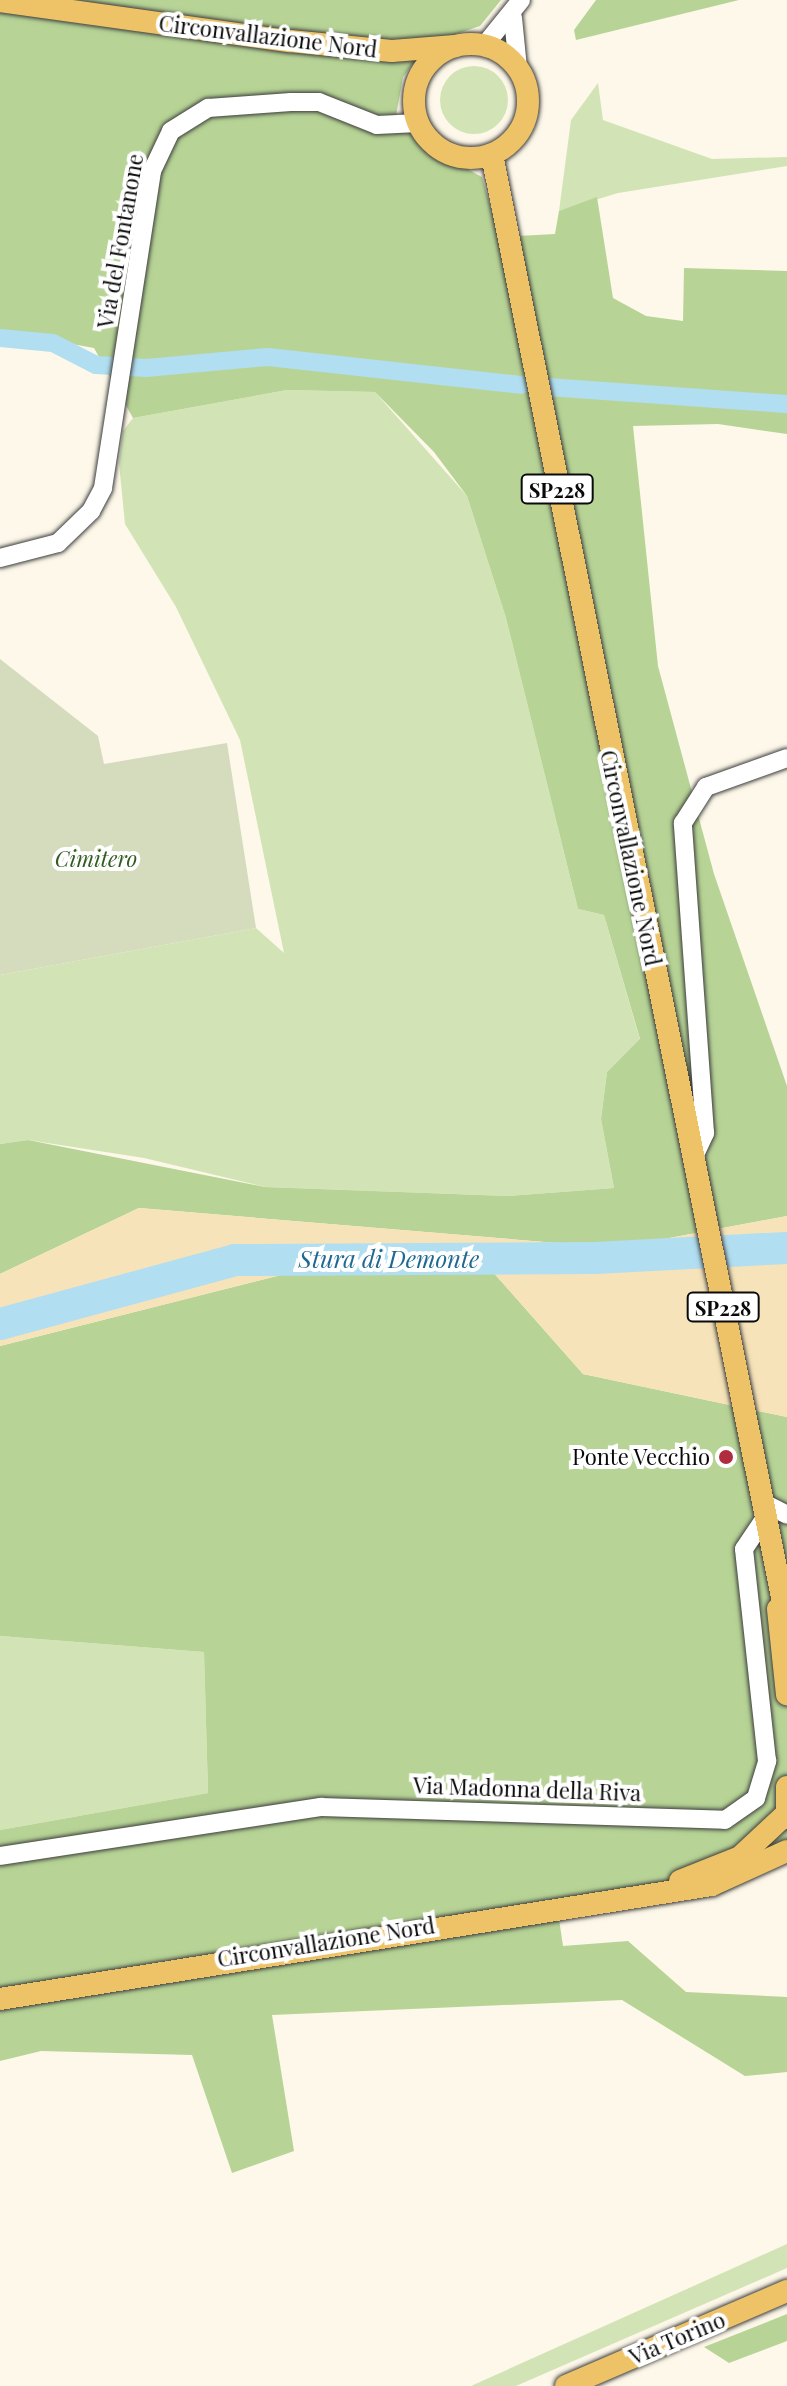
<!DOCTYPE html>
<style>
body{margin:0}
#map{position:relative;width:787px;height:2386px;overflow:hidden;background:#fdf8e9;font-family:"Playfair Display",serif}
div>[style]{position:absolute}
.green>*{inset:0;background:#d2e4b6}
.round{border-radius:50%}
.forest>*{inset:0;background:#b7d496}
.sand>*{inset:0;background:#f6e3b9}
.cemetery>*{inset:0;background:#d5dcbd}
.canal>*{height:18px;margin:-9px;padding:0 9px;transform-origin:9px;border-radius:9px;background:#b1def1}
.river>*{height:32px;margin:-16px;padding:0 16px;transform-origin:16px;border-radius:16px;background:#b1def1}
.roads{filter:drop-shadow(0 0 2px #3d3d3d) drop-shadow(0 0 2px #3d3d3d)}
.minor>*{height:18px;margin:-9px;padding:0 9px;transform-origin:9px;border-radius:9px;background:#fff}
.major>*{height:22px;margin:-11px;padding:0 11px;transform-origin:11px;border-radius:11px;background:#eec368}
.major>.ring{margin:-11px;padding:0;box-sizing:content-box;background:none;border:22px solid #eec368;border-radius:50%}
.dots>*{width:22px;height:22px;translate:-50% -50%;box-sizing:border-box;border:4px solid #fff;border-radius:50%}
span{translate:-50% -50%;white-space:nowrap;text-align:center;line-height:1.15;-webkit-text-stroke:8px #fff;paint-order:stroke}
.shield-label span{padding:2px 6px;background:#fff;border:2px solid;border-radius:6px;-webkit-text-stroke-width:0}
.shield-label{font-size:20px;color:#0a0a0a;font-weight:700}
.street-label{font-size:22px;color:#0a0a0a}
.park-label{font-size:22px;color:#315c20;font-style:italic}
.poi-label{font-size:22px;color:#0a0a0a}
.right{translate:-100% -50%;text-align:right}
.water-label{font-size:24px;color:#1e6891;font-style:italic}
</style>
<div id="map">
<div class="green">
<div class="round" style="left:440px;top:66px;width:68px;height:68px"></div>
<div style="clip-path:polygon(598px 83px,603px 120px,712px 159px,787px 157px,787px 166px,618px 193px,559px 211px,571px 120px)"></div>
<div style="clip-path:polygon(287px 390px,375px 392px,467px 496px,506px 618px,578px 909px,604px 915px,640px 1040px,607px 1072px,601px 1119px,614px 1188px,508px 1196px,265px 1187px,144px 1158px,28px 1140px,0 1144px,0 975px,256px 928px,284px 953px,240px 740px,176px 607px,125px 524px,119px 463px,123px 431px,133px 418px)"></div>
<div style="clip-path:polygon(0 1636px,204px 1652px,208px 1793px,0 1830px)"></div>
<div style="clip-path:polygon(787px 2244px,787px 2268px,516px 2386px,471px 2386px)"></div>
</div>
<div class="forest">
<div style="clip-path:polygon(0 0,501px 0,480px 26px,429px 43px,403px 77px,396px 116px,417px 142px,482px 177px,499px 237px,555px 234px,559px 211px,597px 197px,613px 298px,646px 316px,683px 321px,684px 268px,787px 271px,787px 434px,718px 424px,633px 426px,658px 666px,714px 874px,787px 1086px,787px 1216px,616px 1248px,139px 1208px,0 1274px,0 1144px,28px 1140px,265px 1187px,508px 1196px,614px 1188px,601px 1119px,607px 1072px,640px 1039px,604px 915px,578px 909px,506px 618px,467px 496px,434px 452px,375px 392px,287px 390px,133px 418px,94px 348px,0 331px)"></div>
<div style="clip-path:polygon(596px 0,739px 0,576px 40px,574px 30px)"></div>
<div style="clip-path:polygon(492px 1271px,583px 1374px,787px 1417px,787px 1861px,721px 1894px,559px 1919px,563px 1946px,628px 1941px,686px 1992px,787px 1997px,787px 2072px,745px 2076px,622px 2000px,272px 2015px,294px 2151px,232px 2173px,192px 2055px,41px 2051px,0 2061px,0 1830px,208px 1793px,204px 1652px,0 1636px,0 1346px,281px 1275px)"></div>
<div style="clip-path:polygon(787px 2314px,787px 2341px,729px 2363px,704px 2347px)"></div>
</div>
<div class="sand">
<div style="clip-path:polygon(139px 1208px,616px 1248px,787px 1216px,787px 1417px,583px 1374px,492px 1271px,281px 1275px,0 1346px,0 1274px)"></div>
</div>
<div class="cemetery">
<div style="clip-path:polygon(0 659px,98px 736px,104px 764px,227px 743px,256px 928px,0 975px)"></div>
</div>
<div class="canal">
<div style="left:0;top:338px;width:53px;rotate:5.4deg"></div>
<div style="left:53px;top:343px;width:48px;rotate:27.1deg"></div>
<div style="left:96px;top:365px;width:50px;rotate:3.4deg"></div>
<div style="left:146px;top:368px;width:122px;rotate:-5.2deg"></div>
<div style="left:268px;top:357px;width:254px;rotate:6.3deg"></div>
<div style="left:548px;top:387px;width:240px;rotate:4.1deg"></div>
</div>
<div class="river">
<div style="left:0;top:1324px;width:244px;rotate:-15.2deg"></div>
<div style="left:235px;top:1260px;width:360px;rotate:-0.3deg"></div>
<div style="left:595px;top:1258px;width:192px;rotate:-3deg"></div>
</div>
<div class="roads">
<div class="minor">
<div style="left:513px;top:18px;width:50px;rotate:84.3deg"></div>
<div style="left:484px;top:46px;width:59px;rotate:-51.2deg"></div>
<div style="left:0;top:558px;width:60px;rotate:-14.5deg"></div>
<div style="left:58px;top:543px;width:46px;rotate:-44.1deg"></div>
<div style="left:91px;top:511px;width:26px;rotate:-62deg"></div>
<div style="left:103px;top:488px;width:321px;rotate:-81.2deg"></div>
<div style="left:152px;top:171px;width:44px;rotate:-64.6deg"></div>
<div style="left:171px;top:131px;width:44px;rotate:-31.9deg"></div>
<div style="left:208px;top:108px;width:83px;rotate:-4.1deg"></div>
<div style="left:291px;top:102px;width:28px"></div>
<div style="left:319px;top:102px;width:62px;rotate:21.6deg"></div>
<div style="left:377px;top:125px;width:41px;rotate:-2.8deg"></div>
<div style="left:693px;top:1159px;width:29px;rotate:-65deg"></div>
<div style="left:705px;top:1133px;width:311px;rotate:-94.1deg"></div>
<div style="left:683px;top:823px;width:43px;rotate:-57.4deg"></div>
<div style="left:706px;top:787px;width:86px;rotate:-19.7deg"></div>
<div style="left:762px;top:1502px;width:28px;rotate:27deg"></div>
<div style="left:0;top:1856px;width:325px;rotate:-8.7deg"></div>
<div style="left:321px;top:1807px;width:404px;rotate:1.8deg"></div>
<div style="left:725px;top:1820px;width:38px;rotate:-35deg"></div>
<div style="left:756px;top:1798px;width:39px;rotate:-73deg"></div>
<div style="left:767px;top:1761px;width:213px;rotate:-96.2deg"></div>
<div style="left:744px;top:1549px;width:37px;rotate:-56deg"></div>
</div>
<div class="major">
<div style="left:0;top:1px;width:293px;rotate:7.9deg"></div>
<div style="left:290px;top:41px;width:102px;rotate:5.6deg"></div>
<div style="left:392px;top:51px;width:63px;rotate:-4.5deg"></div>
<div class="ring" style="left:414px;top:44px;width:92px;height:92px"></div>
<div style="left:492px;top:155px;width:1496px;rotate:78.63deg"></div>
<div style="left:778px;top:1609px;width:86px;rotate:84deg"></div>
<div style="left:787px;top:1787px;width:31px;rotate:90deg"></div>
<div style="left:680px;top:1881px;width:65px;rotate:-21.8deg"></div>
<div style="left:740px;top:1857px;width:62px;rotate:-43deg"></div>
<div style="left:0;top:1999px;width:721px;rotate:-9.1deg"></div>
<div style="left:712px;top:1885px;width:82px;rotate:-24.4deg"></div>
<div style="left:566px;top:2386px;width:241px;rotate:-23.3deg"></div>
</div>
</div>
<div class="dots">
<div style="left:726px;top:1457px;background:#af2d3e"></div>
</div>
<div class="shield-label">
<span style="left:557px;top:489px">SP228</span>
<span style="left:723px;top:1307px">SP228</span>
</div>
<div class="street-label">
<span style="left:268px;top:36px;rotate:7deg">Circonvallazione Nord</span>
<span style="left:120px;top:241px;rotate:-80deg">Via del Fontanone</span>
<span style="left:631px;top:858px;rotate:78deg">Circonvallazione Nord</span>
<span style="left:527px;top:1789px;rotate:2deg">Via Madonna della Riva</span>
<span style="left:326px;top:1942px;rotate:-9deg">Circonvallazione Nord</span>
<span style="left:677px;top:2338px;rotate:-23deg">Via Torino</span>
</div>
<div class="park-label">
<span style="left:96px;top:859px">Cimitero</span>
</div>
<div class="poi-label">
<span class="right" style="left:710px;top:1457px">Ponte Vecchio</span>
</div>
<div class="water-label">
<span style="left:389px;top:1259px">Stura di Demonte</span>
</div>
</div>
